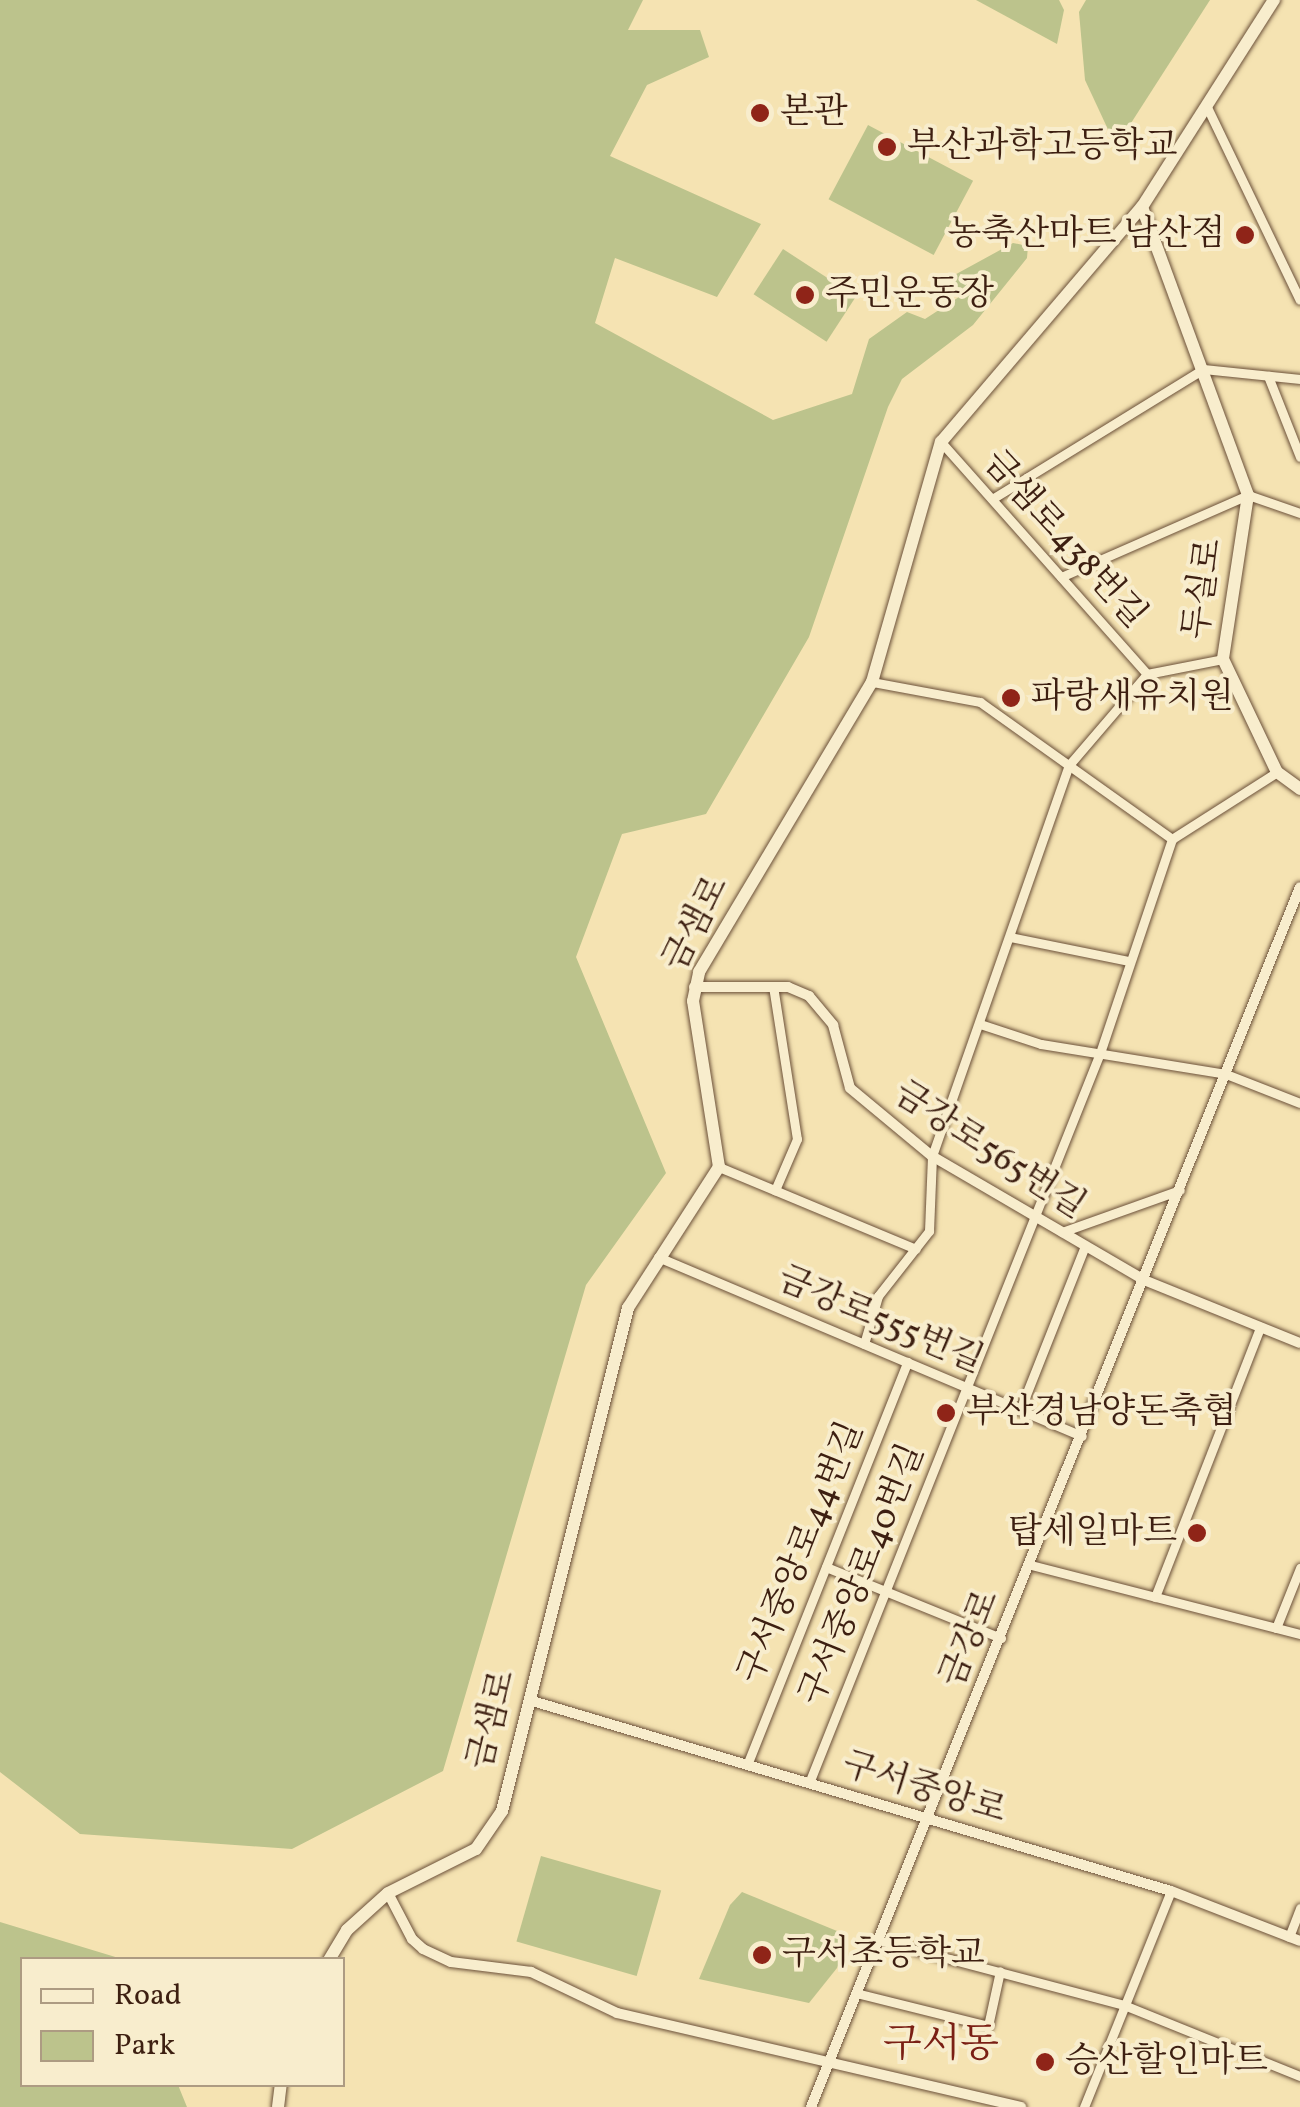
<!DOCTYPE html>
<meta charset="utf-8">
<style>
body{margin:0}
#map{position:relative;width:1300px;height:2107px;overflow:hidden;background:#f5e3b2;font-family:Vollkorn,"Noto Serif KR",serif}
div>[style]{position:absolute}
.green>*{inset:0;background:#bcc38c;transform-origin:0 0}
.roads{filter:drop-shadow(0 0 2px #6b5039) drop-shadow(0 0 2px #6b5039)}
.minor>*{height:9px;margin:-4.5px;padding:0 4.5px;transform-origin:4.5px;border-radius:4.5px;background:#f8edcd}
.tertiary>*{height:10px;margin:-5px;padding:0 5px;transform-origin:5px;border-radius:5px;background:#f8edcd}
.secondary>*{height:12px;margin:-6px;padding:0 6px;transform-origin:6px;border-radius:6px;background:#f8edcd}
.dots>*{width:28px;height:28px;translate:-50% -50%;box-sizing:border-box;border:5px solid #f8edcd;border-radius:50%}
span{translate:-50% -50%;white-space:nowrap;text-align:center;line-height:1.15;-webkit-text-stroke:8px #f8edcd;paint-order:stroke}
.poi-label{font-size:35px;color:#3d1f11}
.left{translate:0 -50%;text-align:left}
.right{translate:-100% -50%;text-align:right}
.street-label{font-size:35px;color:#3d1f11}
.quarter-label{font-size:40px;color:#7a1f14}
.legend{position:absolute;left:20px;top:1957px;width:325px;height:130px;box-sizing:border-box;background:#f8edcd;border:2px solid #ad9b82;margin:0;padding:12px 18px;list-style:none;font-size:30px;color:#3d1f11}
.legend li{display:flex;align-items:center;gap:20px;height:50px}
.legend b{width:50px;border:2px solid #ad9b82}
</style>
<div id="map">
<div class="green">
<div style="clip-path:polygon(0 0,643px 0,628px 30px,700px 30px,709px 57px,647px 85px,610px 156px,761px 224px,717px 297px,615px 258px,595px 323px,773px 420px,852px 394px,869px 339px,907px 312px,925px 319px,959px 297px,949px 278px,1013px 243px,1028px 246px,1027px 258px,973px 325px,902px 379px,888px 407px,809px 637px,706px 814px,622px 834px,576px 957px,666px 1173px,586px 1285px,443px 1771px,292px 1849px,80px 1834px,0 1772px)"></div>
<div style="clip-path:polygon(976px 0,1059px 0,1064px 10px,1057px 44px)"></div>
<div style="clip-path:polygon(1086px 0,1210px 0,1124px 134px,1112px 138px,1085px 80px,1079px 12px)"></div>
<div style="left:868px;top:125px;width:119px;height:84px;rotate:28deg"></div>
<div style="left:783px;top:249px;width:87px;height:54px;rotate:33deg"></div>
<div style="left:541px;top:1856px;width:125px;height:89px;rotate:16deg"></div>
<div style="clip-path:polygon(742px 1892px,837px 1931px,845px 1947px,837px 1968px,809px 2003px,699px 1979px,730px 1905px)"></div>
<div style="clip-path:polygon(0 1922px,122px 1959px,22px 1960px,22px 2084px,178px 2085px,187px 2107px,0 2107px)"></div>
</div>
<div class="roads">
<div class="minor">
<div style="left:1206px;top:105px;width:216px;rotate:64.3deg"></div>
<div style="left:1268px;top:376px;width:87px;rotate:68.4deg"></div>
<div style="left:941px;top:442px;width:310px;rotate:48.4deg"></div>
<div style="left:992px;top:499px;width:248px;rotate:-31.6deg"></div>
<div style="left:1203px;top:369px;width:98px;rotate:5.9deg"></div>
<div style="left:1061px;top:577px;width:204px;rotate:-23.7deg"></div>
<div style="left:1248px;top:495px;width:55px;rotate:19.1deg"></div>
<div style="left:872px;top:682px;width:110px;rotate:10.5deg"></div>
<div style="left:980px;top:702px;width:236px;rotate:35.5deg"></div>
<div style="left:1010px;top:937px;width:121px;rotate:11.4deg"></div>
<div style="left:773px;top:986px;width:155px;rotate:81.1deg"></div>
<div style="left:797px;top:1139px;width:56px;rotate:113.3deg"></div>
<div style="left:980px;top:1024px;width:64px;rotate:18.2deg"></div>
<div style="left:1041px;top:1044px;width:187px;rotate:9.2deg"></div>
<div style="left:1226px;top:1074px;width:79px;rotate:21.4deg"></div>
<div style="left:719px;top:1167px;width:213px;rotate:22.6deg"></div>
<div style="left:1062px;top:1232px;width:125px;rotate:-19.6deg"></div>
<div style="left:658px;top:1257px;width:460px;rotate:22.9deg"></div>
<div style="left:864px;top:1344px;width:50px;rotate:-73.7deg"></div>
<div style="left:878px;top:1296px;width:83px;rotate:-51.9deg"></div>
<div style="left:929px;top:1231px;width:75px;rotate:-87.7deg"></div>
<div style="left:932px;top:1156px;width:414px;rotate:-70.7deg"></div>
<div style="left:1069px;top:765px;width:120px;rotate:-49.4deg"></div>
<div style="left:1147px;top:674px;width:77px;rotate:-11.2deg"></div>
<div style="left:1020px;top:1410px;width:176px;rotate:-68.4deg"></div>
<div style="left:1031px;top:1565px;width:278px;rotate:14.4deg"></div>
<div style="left:826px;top:1567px;width:189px;rotate:22.1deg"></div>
<div style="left:1155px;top:1597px;width:290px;rotate:-68.7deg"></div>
<div style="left:1276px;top:1628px;width:65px;rotate:-68.2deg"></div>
<div style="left:747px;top:1765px;width:434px;rotate:-68.3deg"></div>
<div style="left:809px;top:1783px;width:786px;rotate:-68.27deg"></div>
<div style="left:1100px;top:1053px;width:226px;rotate:-71.4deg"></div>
<div style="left:1172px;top:839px;width:125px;rotate:-32.5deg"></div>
<div style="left:1289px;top:1937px;width:31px;rotate:-69deg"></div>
<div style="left:878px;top:1940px;width:254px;rotate:14.8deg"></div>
<div style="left:1124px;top:2005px;width:190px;rotate:22deg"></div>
<div style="left:856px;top:1993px;width:136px;rotate:14deg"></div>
<div style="left:988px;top:2026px;width:56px;rotate:-77.7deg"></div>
<div style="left:1084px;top:2107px;width:233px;rotate:-68.1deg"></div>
</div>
<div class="tertiary">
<div style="left:694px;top:987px;width:94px"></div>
<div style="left:788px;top:987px;width:23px;rotate:23deg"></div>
<div style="left:809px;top:996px;width:38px;rotate:50deg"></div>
<div style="left:833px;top:1025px;width:65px;rotate:74.9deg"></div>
<div style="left:850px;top:1088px;width:107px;rotate:39.7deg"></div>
<div style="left:932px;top:1156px;width:246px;rotate:30.3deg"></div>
<div style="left:1144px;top:1280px;width:168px;rotate:22deg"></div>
<div style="left:529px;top:1700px;width:670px;rotate:16.57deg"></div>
<div style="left:1171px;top:1891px;width:138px;rotate:21.2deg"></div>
<div style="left:388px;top:1893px;width:52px;rotate:62.4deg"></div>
<div style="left:412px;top:1939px;width:15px;rotate:42deg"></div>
<div style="left:423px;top:1949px;width:31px;rotate:25deg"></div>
<div style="left:451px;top:1962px;width:81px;rotate:7.1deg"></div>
<div style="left:531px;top:1972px;width:95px;rotate:25.5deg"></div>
<div style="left:617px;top:2013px;width:415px;rotate:13.1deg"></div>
<div style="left:811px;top:2107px;width:1314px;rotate:-68.16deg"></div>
</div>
<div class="secondary">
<div style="left:1142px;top:207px;width:307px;rotate:69.8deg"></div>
<div style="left:1248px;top:495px;width:166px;rotate:98.7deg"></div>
<div style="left:1223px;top:659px;width:125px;rotate:64.5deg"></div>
<div style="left:1277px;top:772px;width:29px;rotate:36deg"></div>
<div style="left:329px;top:1960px;width:35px;rotate:-59deg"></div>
<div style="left:347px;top:1930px;width:55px;rotate:-42.1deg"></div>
<div style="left:388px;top:1893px;width:98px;rotate:-26.6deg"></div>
<div style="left:476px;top:1849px;width:46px;rotate:-55.6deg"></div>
<div style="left:502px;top:1811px;width:519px;rotate:-75.94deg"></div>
<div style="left:628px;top:1308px;width:168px;rotate:-57.2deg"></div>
<div style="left:719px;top:1167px;width:168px;rotate:-98.9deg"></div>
<div style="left:693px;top:1001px;width:30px;rotate:-78deg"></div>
<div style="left:699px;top:972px;width:338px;rotate:-59.2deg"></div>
<div style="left:872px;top:682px;width:250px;rotate:-74deg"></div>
<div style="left:941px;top:442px;width:309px;rotate:-49.5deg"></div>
<div style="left:1142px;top:207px;width:246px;rotate:-57.5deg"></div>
<div style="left:278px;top:2107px;width:23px;rotate:-83deg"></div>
</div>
</div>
<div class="dots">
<div style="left:760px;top:113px;background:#8f2418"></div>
<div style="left:887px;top:147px;background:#8f2418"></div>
<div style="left:1245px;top:235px;background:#8f2418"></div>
<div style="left:805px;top:295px;background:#8f2418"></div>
<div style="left:1011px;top:698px;background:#8f2418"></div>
<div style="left:946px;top:1413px;background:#8f2418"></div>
<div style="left:1197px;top:1533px;background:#8f2418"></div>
<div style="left:762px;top:1955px;background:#8f2418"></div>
<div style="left:1045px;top:2062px;background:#8f2418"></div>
</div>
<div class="poi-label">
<span class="left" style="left:780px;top:113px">본관</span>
<span class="left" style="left:907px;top:147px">부산과학고등학교</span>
<span class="right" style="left:1225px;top:235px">농축산마트 남산점</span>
<span class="left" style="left:825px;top:295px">주민운동장</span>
<span class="left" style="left:1031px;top:698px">파랑새유치원</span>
<span class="left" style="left:966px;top:1413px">부산경남양돈축협</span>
<span class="right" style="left:1177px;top:1533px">탑세일마트</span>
<span class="left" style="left:782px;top:1955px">구서초등학교</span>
<span class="left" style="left:1065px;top:2062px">승산할인마트</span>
</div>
<div class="street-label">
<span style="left:1064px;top:540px;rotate:48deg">금샘로438번길</span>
<span style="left:1204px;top:589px;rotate:-82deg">두실로</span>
<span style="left:697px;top:924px;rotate:-63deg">금샘로</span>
<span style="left:989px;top:1151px;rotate:33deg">금강로565번길</span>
<span style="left:880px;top:1321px;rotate:23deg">금강로555번길</span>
<span style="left:802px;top:1553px;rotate:-68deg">구서중앙로44번길</span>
<span style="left:863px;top:1575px;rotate:-68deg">구서중앙로40번길</span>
<span style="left:971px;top:1639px;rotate:-68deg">금강로</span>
<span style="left:493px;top:1720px;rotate:-76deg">금샘로</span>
<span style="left:924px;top:1789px;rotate:17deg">구서중앙로</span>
</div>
<div class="quarter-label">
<span style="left:941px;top:2046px">구서동</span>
</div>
<ul class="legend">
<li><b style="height:12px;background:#f8edcd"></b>Road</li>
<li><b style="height:28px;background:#bcc38c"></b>Park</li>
</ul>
</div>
